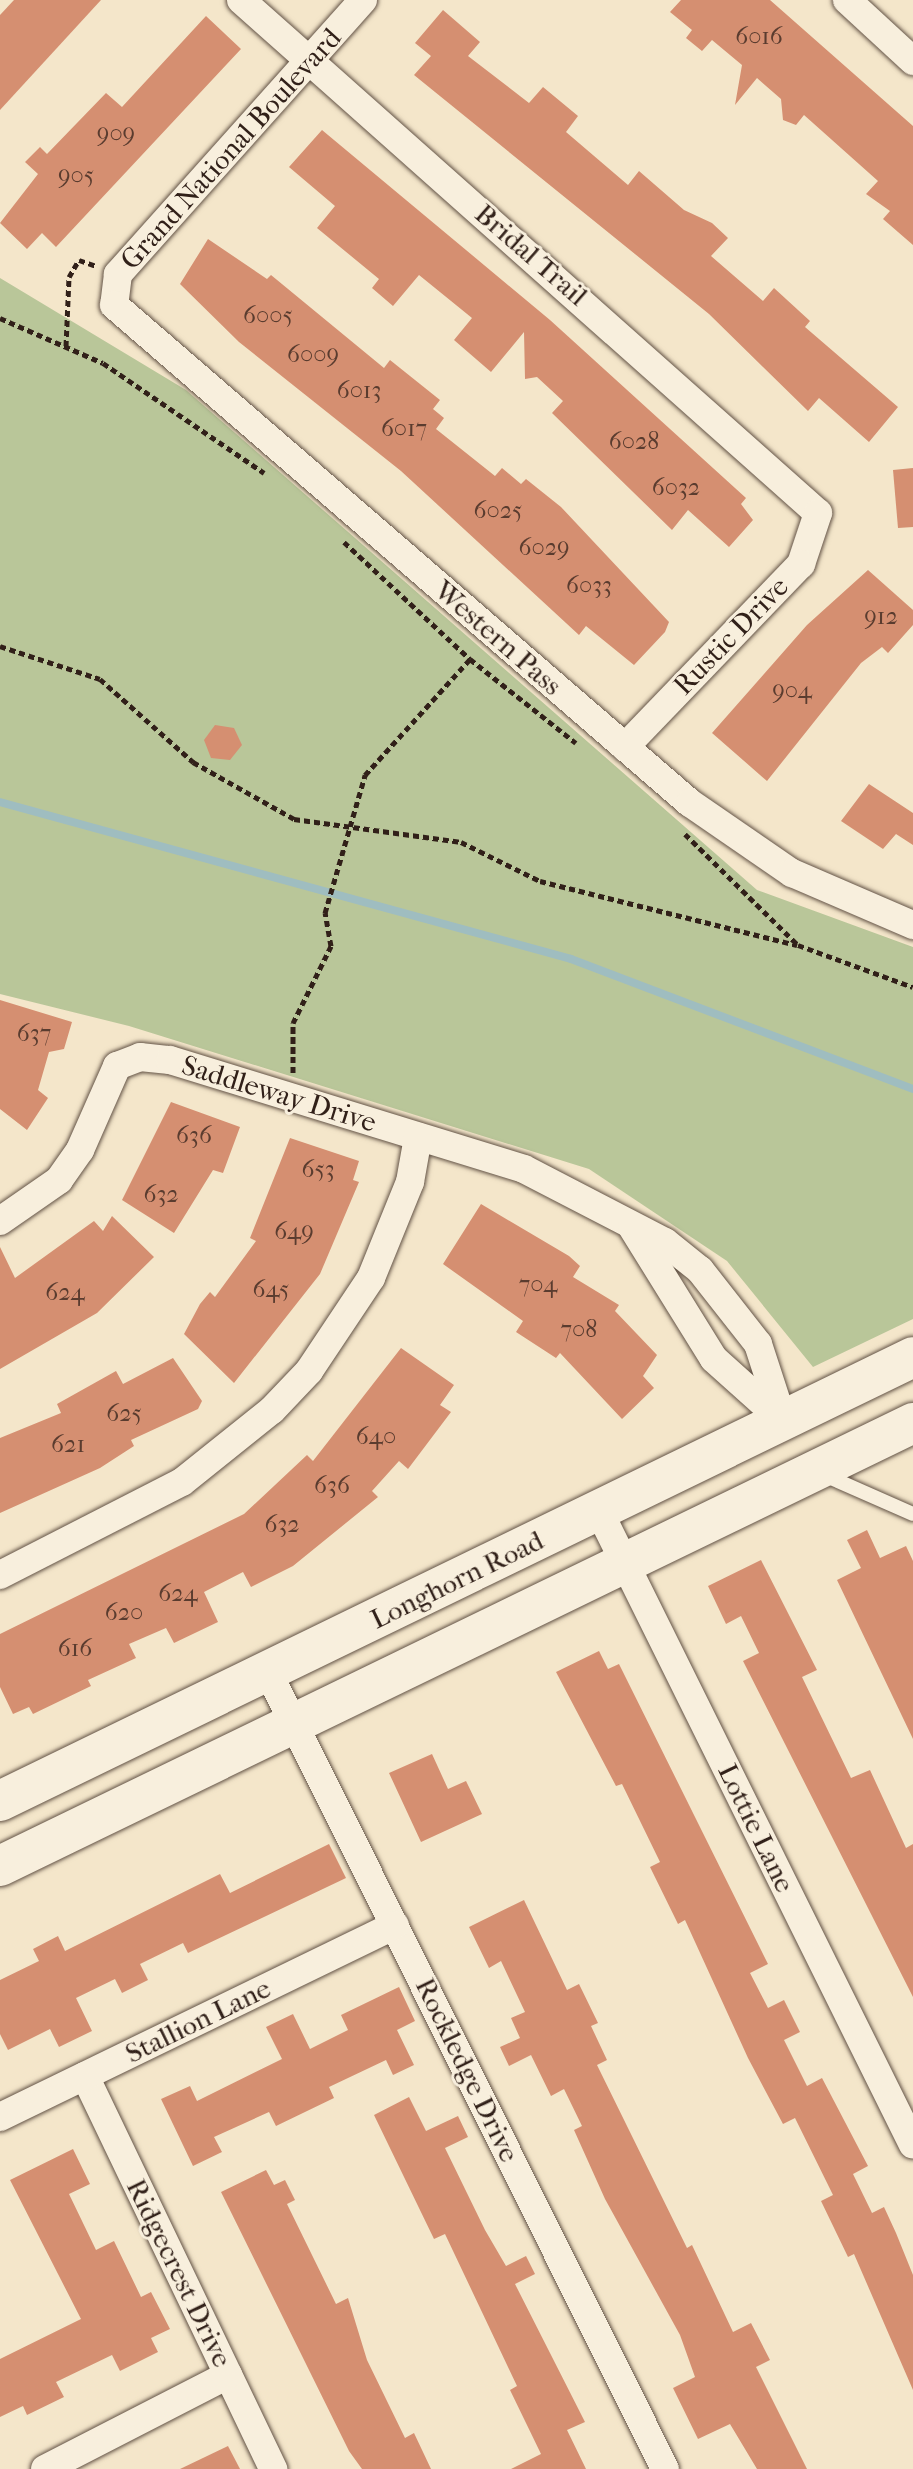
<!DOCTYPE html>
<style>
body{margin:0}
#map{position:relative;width:913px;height:2469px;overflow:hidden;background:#f4e6ca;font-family:"IM FELL French Canon",serif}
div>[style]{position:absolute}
.green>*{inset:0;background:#b9c699}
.stream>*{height:8px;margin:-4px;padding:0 4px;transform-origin:4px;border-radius:4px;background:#9fbdc0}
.building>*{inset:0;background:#d58f71}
.path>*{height:5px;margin-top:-2.5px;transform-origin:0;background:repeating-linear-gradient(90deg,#312019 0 6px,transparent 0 10px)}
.roads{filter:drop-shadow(0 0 2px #625245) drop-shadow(0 0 2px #625245)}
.service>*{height:14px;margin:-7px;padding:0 7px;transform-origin:7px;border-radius:7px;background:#f8efdd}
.minor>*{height:28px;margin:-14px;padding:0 14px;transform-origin:14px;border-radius:14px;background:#f8efdd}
.secondary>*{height:40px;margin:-20px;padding:0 20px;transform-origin:20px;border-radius:20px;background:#f8efdd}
span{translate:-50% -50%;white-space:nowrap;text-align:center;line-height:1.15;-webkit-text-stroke:6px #f8efdd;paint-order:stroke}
.number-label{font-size:24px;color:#5a3c2f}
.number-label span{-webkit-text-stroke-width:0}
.street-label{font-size:28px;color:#312019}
</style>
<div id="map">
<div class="green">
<div style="clip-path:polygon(0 278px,186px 390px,757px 890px,913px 947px,913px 1319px,813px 1367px,727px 1261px,589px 1169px,129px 1026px,0 994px)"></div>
</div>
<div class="stream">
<div style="left:0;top:802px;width:592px;rotate:15.37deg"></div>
<div style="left:571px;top:959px;width:366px;rotate:20.8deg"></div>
</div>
<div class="building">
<div style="clip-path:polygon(14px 0,101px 0,0 110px,0 15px)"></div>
<div style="clip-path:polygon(681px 0,770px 0,913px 126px,913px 245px,883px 219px,890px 211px,866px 194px,878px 181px,804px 115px,796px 125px,783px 120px,781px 99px,757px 78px,735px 105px,742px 65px,712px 40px,702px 51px,686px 38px,692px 30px,670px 12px)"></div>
<div style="clip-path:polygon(443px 10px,480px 42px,468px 56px,529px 103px,543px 87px,578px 116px,566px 132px,628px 185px,639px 171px,684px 210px,712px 223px,728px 238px,711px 256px,763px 301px,774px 288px,810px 321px,805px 327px,898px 407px,869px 442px,819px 398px,808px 411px,709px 314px,414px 75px,431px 56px,415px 43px)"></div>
<div style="clip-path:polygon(206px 16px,241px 49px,56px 247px,42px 233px,27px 249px,0 223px,38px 174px,25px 162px,40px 147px,47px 154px,106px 93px,122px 107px)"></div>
<div style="clip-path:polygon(322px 130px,550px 320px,746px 498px,741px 504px,753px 520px,729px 547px,688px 510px,672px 530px,552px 413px,563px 401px,537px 377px,525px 379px,524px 332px,491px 372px,454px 340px,472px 318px,419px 275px,393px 306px,372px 288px,379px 279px,317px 228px,335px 206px,289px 167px)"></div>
<div style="clip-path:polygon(208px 239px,267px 279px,271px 275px,384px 368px,390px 360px,440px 400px,433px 409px,444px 418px,436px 429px,495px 476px,502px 468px,521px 484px,526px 479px,561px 507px,669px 622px,665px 632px,634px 665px,586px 626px,579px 635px,401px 471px,239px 342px,180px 284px)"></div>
<div style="clip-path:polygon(913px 468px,913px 527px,898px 528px,893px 470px)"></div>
<div style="clip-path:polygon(868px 570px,913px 610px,913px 625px,888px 653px,882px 647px,861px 663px,767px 781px,712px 733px,807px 625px)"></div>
<div style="clip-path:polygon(215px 725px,234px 728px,242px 745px,230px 760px,211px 758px,204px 740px)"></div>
<div style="clip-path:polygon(869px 784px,913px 813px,913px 845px,896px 834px,883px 849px,841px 821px)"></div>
<div style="clip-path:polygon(0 1000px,72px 1022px,64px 1049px,49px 1052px,38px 1090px,48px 1098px,27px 1130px,0 1109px)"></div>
<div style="clip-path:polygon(171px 1102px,240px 1127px,223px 1173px,213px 1170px,174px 1233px,122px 1200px)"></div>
<div style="clip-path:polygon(290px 1138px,359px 1161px,353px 1180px,359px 1182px,320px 1274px,234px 1383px,184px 1334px,200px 1304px,210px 1292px,215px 1297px,256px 1241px,250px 1238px)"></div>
<div style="clip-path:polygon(481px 1204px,569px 1256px,580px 1266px,573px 1277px,619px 1305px,615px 1311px,657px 1355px,643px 1376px,654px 1388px,622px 1419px,560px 1353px,556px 1358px,516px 1332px,523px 1321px,443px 1264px)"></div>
<div style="clip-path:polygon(112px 1216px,154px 1257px,97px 1313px,0 1369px,0 1247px,15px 1278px,94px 1221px,103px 1231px)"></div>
<div style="clip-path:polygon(401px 1348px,454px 1385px,440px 1405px,451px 1412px,408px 1469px,399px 1461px,372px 1491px,378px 1497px,293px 1566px,251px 1587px,243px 1572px,204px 1592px,218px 1622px,174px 1643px,166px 1628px,129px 1644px,136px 1658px,88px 1680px,91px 1686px,33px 1714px,29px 1707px,13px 1714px,0 1687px,0 1634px,244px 1514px,307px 1455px,313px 1461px)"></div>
<div style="clip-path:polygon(173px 1358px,202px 1401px,198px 1409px,131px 1440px,134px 1446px,100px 1468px,0 1513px,0 1438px,61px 1413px,57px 1404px,116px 1371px,123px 1384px)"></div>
<div style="clip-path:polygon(867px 1530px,880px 1558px,906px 1546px,913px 1561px,913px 1739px,837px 1580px,861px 1568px,847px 1540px)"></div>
<div style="clip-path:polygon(761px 1560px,817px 1670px,802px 1677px,851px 1778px,870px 1770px,906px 1848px,913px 1844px,913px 1997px,743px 1661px,759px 1653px,741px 1616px,726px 1624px,708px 1586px)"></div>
<div style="clip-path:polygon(599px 1651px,608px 1669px,619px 1664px,768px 1964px,750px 1973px,768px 2008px,784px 2000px,800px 2032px,784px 2040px,807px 2086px,822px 2078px,868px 2166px,853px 2174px,872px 2213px,884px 2207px,896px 2233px,913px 2275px,913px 2390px,854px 2254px,848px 2257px,821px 2201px,833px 2195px,795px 2118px,783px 2124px,748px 2058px,685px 1920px,678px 1924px,650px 1867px,660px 1862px,622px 1784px,616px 1786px,556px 1672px)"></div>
<div style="clip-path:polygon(432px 1754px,448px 1789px,466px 1781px,482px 1814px,421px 1842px,389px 1773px)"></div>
<div style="clip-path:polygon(329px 1844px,346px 1878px,188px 1953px,183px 1943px,140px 1964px,148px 1980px,122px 1993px,115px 1979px,76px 1998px,92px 2031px,59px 2047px,50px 2029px,8px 2050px,0 2034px,0 1980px,39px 1961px,33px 1949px,58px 1936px,65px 1951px,220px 1874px,230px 1893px)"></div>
<div style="clip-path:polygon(524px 1900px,567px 1990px,579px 1984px,598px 2023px,591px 2026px,607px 2060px,597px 2065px,687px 2248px,692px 2245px,733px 2332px,751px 2323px,770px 2360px,756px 2367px,807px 2469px,757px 2469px,730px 2424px,698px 2439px,673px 2388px,695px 2377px,680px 2335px,605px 2199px,574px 2130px,582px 2126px,564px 2089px,551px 2096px,531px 2055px,509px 2066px,500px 2047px,520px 2038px,511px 2018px,525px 2012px,501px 1961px,489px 1968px,469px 1927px)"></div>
<div style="clip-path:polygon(399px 1987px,415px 2021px,397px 2030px,414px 2065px,393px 2075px,386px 2060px,329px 2087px,334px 2098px,276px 2126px,269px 2112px,214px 2137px,222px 2152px,193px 2166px,161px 2099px,190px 2086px,197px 2101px,282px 2059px,266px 2027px,293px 2014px,310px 2049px,348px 2030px,341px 2015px)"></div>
<div style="clip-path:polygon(409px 2097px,426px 2131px,458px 2116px,468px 2137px,445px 2148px,485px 2230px,506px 2266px,526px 2256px,535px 2274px,515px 2284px,585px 2422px,567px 2430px,586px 2469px,511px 2469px,541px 2454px,510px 2390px,517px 2386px,445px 2234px,434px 2239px,374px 2115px)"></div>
<div style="clip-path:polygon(73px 2149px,90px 2184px,69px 2194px,96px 2250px,114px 2241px,141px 2297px,151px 2292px,170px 2329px,151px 2338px,158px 2352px,120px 2371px,112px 2355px,56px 2382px,64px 2397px,27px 2415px,23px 2406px,0 2417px,0 2359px,81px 2319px,10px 2180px)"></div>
<div style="clip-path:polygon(266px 2170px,274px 2185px,285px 2180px,295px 2200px,287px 2204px,336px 2304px,348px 2298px,367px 2360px,405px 2438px,414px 2433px,431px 2469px,362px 2469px,349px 2451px,221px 2192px)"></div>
<div style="clip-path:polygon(228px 2446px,240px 2469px,180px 2469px)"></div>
</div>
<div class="path">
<div style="left:0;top:318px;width:112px;rotate:23.6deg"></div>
<div style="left:103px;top:363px;width:195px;rotate:34.3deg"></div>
<div style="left:66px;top:346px;width:69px;rotate:-87.5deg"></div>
<div style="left:69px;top:277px;width:20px;rotate:-60deg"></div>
<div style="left:79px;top:260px;width:18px;rotate:19deg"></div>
<div style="left:344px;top:542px;width:172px;rotate:42.9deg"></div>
<div style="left:0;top:646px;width:105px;rotate:18.3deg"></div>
<div style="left:100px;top:679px;width:125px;rotate:41.7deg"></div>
<div style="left:193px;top:762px;width:116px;rotate:29.4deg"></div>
<div style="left:294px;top:819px;width:169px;rotate:7.8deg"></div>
<div style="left:461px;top:842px;width:88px;rotate:26.3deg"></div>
<div style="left:540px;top:881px;width:265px;rotate:14deg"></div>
<div style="left:685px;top:834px;width:158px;rotate:44.5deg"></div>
<div style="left:798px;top:945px;width:122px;rotate:20.1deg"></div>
<div style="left:293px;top:1073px;width:50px;rotate:-90deg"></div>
<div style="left:293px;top:1023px;width:86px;rotate:-63.7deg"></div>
<div style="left:331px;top:946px;width:34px;rotate:-100deg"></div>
<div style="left:325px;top:913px;width:144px;rotate:-73.8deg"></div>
<div style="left:365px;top:775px;width:156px;rotate:-47.8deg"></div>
<div style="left:470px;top:659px;width:135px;rotate:38.4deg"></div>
</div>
<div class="roads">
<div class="service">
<div style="left:822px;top:1474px;width:99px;rotate:23.7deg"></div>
</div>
<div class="minor">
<div style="left:241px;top:0;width:772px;rotate:41.64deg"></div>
<div style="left:818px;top:513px;width:54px;rotate:108.4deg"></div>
<div style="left:801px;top:564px;width:254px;rotate:133.9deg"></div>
<div style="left:363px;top:0;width:368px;rotate:131.8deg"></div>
<div style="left:118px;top:274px;width:31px;rotate:97deg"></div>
<div style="left:114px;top:305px;width:761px;rotate:40.85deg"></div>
<div style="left:690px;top:803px;width:124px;rotate:34.5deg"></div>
<div style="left:792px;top:873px;width:132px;rotate:23.3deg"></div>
<div style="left:847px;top:0;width:90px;rotate:42.7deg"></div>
<div style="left:0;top:1221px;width:72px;rotate:-34.8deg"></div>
<div style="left:59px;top:1180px;width:37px;rotate:-55deg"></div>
<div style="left:80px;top:1150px;width:92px;rotate:-66.2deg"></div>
<div style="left:117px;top:1066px;width:25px;rotate:-21deg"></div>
<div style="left:140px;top:1057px;width:30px;rotate:6deg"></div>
<div style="left:170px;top:1060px;width:370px;rotate:17.1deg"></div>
<div style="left:524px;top:1169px;width:159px;rotate:27.4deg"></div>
<div style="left:665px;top:1242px;width:45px;rotate:38.7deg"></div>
<div style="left:700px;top:1270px;width:94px;rotate:51.9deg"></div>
<div style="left:758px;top:1344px;width:81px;rotate:72deg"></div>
<div style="left:632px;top:1227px;width:155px;rotate:58.2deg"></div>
<div style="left:714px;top:1359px;width:93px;rotate:41.9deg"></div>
<div style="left:599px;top:1511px;width:707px;rotate:63.65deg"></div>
<div style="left:0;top:1575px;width:204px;rotate:-27.1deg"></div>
<div style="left:182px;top:1482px;width:115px;rotate:-38.7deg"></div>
<div style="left:272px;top:1410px;width:54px;rotate:-46.5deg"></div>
<div style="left:309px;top:1371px;width:112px;rotate:-56.3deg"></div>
<div style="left:371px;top:1278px;width:104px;rotate:-67.9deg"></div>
<div style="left:410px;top:1182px;width:46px;rotate:-79.9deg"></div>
<div style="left:268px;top:1672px;width:890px;rotate:63.52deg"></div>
<div style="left:85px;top:2076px;width:436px;rotate:64.4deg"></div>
<div style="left:0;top:2117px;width:439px;rotate:-25.9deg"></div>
<div style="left:45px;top:2469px;width:206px;rotate:-27.2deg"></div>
</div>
<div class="secondary">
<div style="left:0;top:1801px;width:1015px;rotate:-25.93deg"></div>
<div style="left:0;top:1866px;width:1015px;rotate:-25.88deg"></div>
</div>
</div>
<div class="number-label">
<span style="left:759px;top:37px">6016</span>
<span style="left:116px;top:134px">909</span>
<span style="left:76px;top:176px">905</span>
<span style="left:268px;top:316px">6005</span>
<span style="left:313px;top:355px">6009</span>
<span style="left:359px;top:391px">6013</span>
<span style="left:404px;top:429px">6017</span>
<span style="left:634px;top:442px">6028</span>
<span style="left:676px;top:488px">6032</span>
<span style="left:498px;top:511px">6025</span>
<span style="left:544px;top:548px">6029</span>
<span style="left:589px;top:586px">6033</span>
<span style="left:881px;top:617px">912</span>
<span style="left:792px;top:691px">904</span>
<span style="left:34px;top:1034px">637</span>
<span style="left:194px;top:1136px">636</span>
<span style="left:318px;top:1170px">653</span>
<span style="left:161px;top:1195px">632</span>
<span style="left:294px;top:1232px">649</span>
<span style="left:538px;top:1285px">704</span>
<span style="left:271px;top:1290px">645</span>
<span style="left:65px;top:1293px">624</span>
<span style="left:579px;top:1330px">708</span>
<span style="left:124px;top:1414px">625</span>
<span style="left:376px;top:1437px">640</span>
<span style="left:68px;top:1445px">621</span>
<span style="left:332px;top:1486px">636</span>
<span style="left:282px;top:1525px">632</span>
<span style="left:178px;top:1594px">624</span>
<span style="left:124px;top:1613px">620</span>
<span style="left:75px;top:1649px">616</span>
</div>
<div class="street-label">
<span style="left:231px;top:149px;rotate:-48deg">Grand National Boulevard</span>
<span style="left:531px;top:255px;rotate:41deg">Bridal Trail</span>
<span style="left:731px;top:636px;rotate:-46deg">Rustic Drive</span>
<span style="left:498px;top:638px;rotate:41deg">Western Pass</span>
<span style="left:279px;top:1094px;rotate:17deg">Saddleway Drive</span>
<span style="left:457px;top:1580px;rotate:-26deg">Longhorn Road</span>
<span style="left:756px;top:1828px;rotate:64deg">Lottie Lane</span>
<span style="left:198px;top:2021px;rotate:-26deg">Stallion Lane</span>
<span style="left:467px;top:2070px;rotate:64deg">Rockledge Drive</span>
<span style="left:179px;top:2273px;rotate:64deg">Ridgecrest Drive</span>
</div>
</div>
